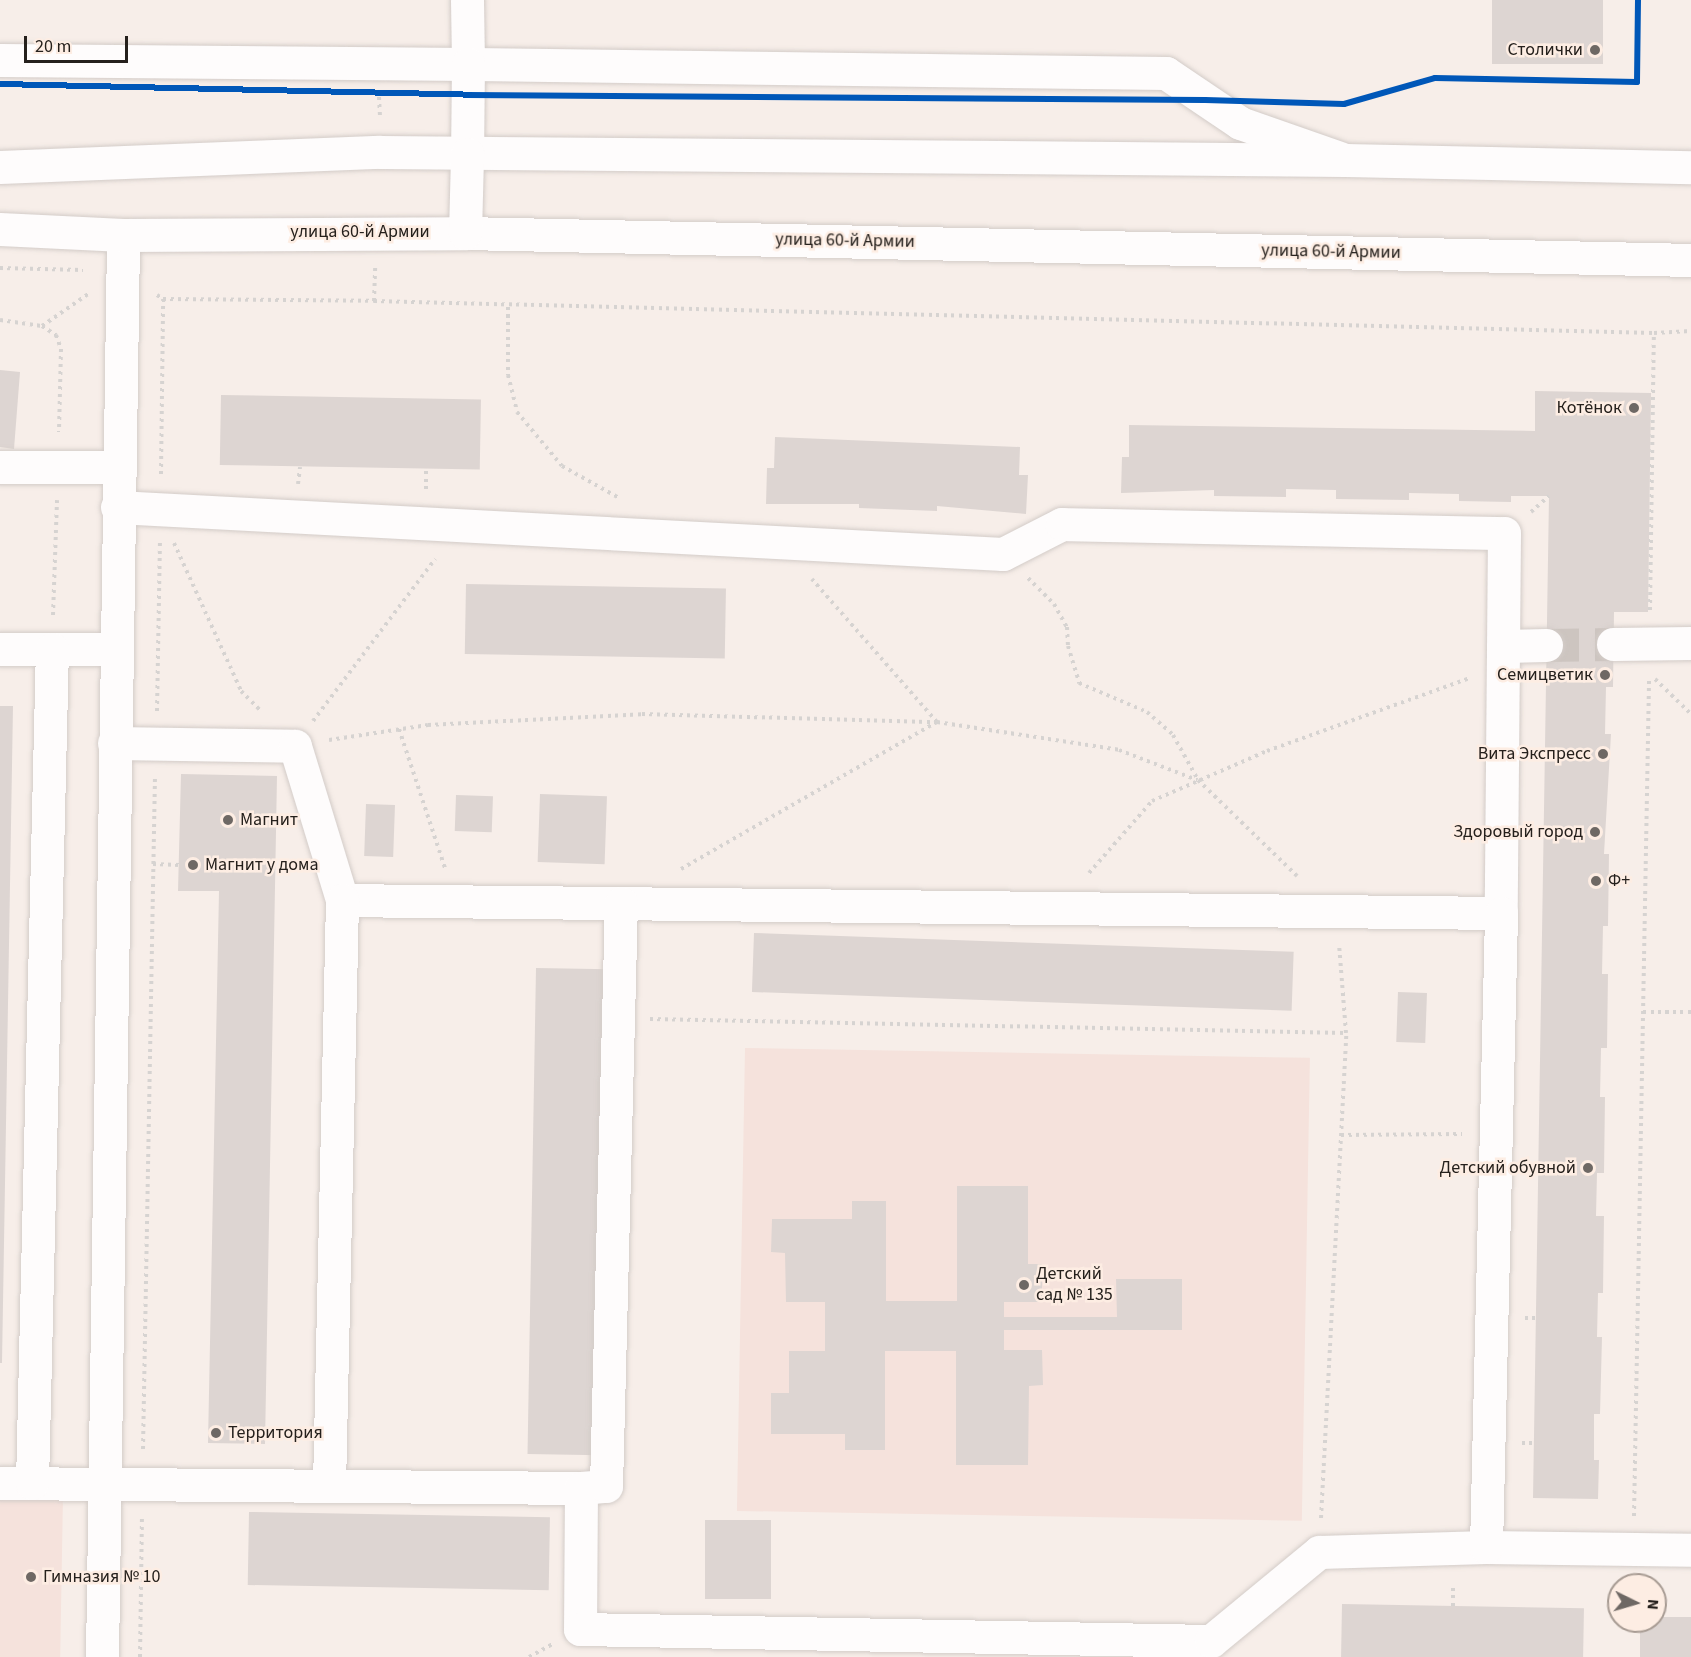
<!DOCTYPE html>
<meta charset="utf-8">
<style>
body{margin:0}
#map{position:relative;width:1691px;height:1657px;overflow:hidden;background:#f7eee9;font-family:"Source Sans 3",sans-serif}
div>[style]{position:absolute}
.education>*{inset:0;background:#f5e2dc;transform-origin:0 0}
.building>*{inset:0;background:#ddd5d2;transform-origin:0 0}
.minor-tunnel>*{height:33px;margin-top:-16.5px;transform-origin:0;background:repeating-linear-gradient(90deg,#cdc5c0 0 33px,transparent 0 49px)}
.path>*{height:4px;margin-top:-2px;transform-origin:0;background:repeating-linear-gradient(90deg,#d6d3d1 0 3px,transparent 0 7.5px)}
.roads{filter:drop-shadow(0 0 2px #d3ccc8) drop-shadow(0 0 2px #d3ccc8)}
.minor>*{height:33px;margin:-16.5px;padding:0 16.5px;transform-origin:16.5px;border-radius:16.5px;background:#fefcfc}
.major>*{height:33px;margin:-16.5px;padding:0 16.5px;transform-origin:16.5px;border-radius:16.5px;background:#fefcfc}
.cycleway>*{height:6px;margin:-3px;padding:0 3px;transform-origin:3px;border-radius:3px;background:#0057b8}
.dots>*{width:16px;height:16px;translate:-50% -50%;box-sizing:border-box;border:3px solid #fdede3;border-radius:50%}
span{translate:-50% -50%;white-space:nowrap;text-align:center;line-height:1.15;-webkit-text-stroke:5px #fdede3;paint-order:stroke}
.poi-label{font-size:18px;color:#25201c}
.right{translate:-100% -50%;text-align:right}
.left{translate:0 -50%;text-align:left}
.street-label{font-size:18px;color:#25201c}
.north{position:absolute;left:1607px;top:1573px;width:60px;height:60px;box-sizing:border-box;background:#fdede3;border:2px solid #a79b93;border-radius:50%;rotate:95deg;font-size:16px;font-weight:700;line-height:24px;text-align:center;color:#25201c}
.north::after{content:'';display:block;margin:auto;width:21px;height:27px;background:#6e6864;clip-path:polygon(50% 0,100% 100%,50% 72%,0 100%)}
.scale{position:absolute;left:24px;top:36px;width:104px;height:27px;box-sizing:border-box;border:3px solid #25201c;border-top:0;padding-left:8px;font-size:18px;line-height:21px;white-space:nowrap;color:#25201c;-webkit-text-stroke:4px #fdede3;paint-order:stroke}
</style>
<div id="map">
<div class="education">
<div style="left:745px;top:1048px;width:565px;height:463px;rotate:1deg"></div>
<div style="left:0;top:1495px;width:63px;height:162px;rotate:1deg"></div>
</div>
<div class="building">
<div style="left:1492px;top:0;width:111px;height:64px"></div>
<div style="clip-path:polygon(0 370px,20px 372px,14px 449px,0 447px)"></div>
<div style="clip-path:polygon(1535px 391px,1651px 393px,1648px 612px,1614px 612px,1613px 687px,1606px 687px,1605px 734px,1611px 734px,1604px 854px,1609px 854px,1608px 926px,1603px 926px,1602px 974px,1608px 974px,1607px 1048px,1601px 1048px,1600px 1097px,1605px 1097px,1604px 1173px,1597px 1173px,1596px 1216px,1604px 1216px,1603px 1293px,1598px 1293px,1597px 1337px,1602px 1337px,1600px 1414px,1594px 1414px,1594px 1460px,1599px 1460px,1598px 1499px,1533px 1498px,1549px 496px,1511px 496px,1511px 502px,1459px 501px,1459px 494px,1409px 493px,1409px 500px,1336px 499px,1336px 490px,1286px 489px,1286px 497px,1214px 496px,1214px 490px,1121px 493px,1122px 457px,1129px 457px,1129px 425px,1535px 431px)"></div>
<div style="left:221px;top:395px;width:260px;height:70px;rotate:1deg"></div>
<div style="clip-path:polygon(775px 437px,1020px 447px,1019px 475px,1028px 475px,1026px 514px,937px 506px,937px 511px,859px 508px,859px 504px,766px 504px,767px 468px,774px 468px)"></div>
<div style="left:466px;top:584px;width:260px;height:70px;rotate:1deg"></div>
<div style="clip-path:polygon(0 706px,13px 706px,2px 1363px,0 1363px)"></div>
<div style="clip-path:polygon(181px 774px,277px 776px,265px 1444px,208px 1443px,219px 891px,178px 891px)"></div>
<div style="left:540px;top:794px;width:67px;height:68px;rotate:2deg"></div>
<div style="left:456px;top:795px;width:37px;height:36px;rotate:2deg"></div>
<div style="left:366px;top:804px;width:29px;height:52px;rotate:2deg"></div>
<div style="left:754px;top:933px;width:540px;height:59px;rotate:2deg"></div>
<div style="left:536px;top:968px;width:73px;height:486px;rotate:1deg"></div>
<div style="left:1398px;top:992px;width:29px;height:50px;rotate:2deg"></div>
<div style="clip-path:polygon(957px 1186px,1028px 1186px,1028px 1264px,1042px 1264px,1042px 1302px,1004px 1302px,1004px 1317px,1117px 1317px,1116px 1279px,1182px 1279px,1182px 1330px,1004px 1330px,1004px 1350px,1042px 1350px,1043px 1385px,1029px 1386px,1028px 1465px,956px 1465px,956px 1351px,885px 1351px,885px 1450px,845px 1450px,845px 1434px,771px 1434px,771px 1393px,789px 1393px,789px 1351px,825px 1351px,825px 1302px,786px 1302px,785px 1253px,771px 1252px,772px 1219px,852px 1219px,852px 1201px,886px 1201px,886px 1301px,957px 1301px)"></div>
<div style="left:249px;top:1512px;width:301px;height:73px;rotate:1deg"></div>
<div style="left:705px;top:1520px;width:66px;height:79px"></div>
<div style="left:1342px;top:1604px;width:242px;height:53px;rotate:1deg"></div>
<div style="clip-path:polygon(1655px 1617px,1691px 1617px,1691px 1657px,1640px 1657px,1640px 1621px,1655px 1621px)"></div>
</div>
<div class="minor-tunnel">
<div style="left:1546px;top:645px;width:67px;rotate:-0.9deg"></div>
</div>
<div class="path">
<div style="left:379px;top:97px;width:22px;rotate:87deg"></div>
<div style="left:0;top:268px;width:83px;rotate:1.4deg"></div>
<div style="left:157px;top:295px;width:7px;rotate:34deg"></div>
<div style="left:163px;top:299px;width:211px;rotate:0.5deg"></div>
<div style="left:374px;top:301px;width:1280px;rotate:1.43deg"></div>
<div style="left:374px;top:301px;width:33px;rotate:-88deg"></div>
<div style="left:508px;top:307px;width:68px;rotate:90deg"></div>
<div style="left:508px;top:375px;width:38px;rotate:76deg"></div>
<div style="left:517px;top:412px;width:70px;rotate:50.2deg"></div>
<div style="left:562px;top:466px;width:65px;rotate:29.3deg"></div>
<div style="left:0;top:320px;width:42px;rotate:8.1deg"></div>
<div style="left:42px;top:326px;width:17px;rotate:33deg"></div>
<div style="left:56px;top:335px;width:15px;rotate:70deg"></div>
<div style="left:61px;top:349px;width:83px;rotate:91.4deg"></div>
<div style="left:42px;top:326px;width:56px;rotate:-34.8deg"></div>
<div style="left:161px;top:474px;width:175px;rotate:-89.3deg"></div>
<div style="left:298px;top:484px;width:17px;rotate:-83deg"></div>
<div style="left:426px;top:489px;width:20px;rotate:-90deg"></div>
<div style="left:1531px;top:512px;width:24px;rotate:-42deg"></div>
<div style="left:174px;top:543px;width:162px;rotate:65.6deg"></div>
<div style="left:241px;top:691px;width:28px;rotate:45deg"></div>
<div style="left:1028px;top:578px;width:37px;rotate:45deg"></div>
<div style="left:1054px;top:604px;width:26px;rotate:61deg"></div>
<div style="left:1067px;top:627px;width:19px;rotate:87deg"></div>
<div style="left:1068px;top:646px;width:39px;rotate:73deg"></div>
<div style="left:1079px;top:683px;width:74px;rotate:23.1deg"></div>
<div style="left:1147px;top:712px;width:35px;rotate:41deg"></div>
<div style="left:1173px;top:735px;width:51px;rotate:60.9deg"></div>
<div style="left:1198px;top:780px;width:138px;rotate:44.1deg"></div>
<div style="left:1650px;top:610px;width:277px;rotate:-89.2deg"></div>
<div style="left:1654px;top:333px;width:37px;rotate:-3deg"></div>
<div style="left:53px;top:615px;width:115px;rotate:-88deg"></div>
<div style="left:1655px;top:679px;width:50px;rotate:44.2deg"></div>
<div style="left:157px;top:711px;width:169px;rotate:-89deg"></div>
<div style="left:313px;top:721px;width:203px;rotate:-53deg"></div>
<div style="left:399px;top:729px;width:146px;rotate:71.7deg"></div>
<div style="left:329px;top:740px;width:100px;rotate:-8.6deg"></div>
<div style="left:428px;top:725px;width:214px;rotate:-2.9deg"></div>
<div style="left:642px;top:714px;width:295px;rotate:1.6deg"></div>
<div style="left:937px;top:722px;width:184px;rotate:8.7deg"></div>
<div style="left:1119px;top:750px;width:84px;rotate:21deg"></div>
<div style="left:153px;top:864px;width:26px;rotate:2deg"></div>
<div style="left:681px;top:869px;width:295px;rotate:-29.9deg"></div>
<div style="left:937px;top:722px;width:190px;rotate:-131.2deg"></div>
<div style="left:1089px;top:873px;width:96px;rotate:-48.8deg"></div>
<div style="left:1152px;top:801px;width:125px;rotate:-23.5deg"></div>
<div style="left:1267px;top:751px;width:216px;rotate:-19.8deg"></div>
<div style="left:1643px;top:1012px;width:48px"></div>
<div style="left:650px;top:1019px;width:696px;rotate:1.15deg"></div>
<div style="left:1341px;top:1135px;width:121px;rotate:-0.5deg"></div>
<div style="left:1525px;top:1318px;width:11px"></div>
<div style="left:1522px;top:1443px;width:12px"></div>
<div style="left:143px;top:1449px;width:673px;rotate:-88.98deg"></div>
<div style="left:1634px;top:1516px;width:838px;rotate:-88.97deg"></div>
<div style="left:1321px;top:1518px;width:486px;rotate:-87deg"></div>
<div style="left:1346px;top:1033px;width:88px;rotate:-94.5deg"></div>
<div style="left:1453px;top:1606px;width:23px;rotate:-90deg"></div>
<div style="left:140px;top:1657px;width:140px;rotate:-89.2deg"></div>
<div style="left:529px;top:1657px;width:26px;rotate:-29deg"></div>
</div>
<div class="roads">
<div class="minor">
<div style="left:467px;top:0;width:64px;rotate:89.1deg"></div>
<div style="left:468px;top:64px;width:698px;rotate:0.74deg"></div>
<div style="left:1166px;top:73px;width:89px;rotate:34deg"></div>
<div style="left:1240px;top:123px;width:106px;rotate:19.3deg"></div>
<div style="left:0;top:60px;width:468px;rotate:0.5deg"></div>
<div style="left:468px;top:64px;width:90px;rotate:90.6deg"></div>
<div style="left:0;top:467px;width:117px"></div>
<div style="left:117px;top:507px;width:887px;rotate:3.04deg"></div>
<div style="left:1003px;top:554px;width:66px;rotate:-27deg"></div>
<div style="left:1062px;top:524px;width:442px;rotate:1.2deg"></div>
<div style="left:1504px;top:533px;width:380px;rotate:90.5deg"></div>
<div style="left:1501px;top:913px;width:1159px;rotate:-179.36deg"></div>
<div style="left:1613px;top:644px;width:78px;rotate:-0.7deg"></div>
<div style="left:1505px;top:646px;width:41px;rotate:-1.4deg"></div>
<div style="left:0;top:649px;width:115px"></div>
<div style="left:114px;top:743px;width:181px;rotate:0.9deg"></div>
<div style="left:295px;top:746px;width:161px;rotate:73deg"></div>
<div style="left:342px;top:900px;width:586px;rotate:91.27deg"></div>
<div style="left:0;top:1483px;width:581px;rotate:0.49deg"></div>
<div style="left:581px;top:1488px;width:141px;rotate:90.4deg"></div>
<div style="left:580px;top:1629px;width:631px;rotate:1.09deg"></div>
<div style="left:1211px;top:1641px;width:140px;rotate:-39.5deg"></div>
<div style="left:1319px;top:1552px;width:167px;rotate:-1.7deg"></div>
<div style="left:1486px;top:1547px;width:205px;rotate:0.8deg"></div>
<div style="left:32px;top:1483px;width:834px;rotate:-88.63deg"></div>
<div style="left:581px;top:1488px;width:25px;rotate:-5deg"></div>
<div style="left:606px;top:1486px;width:583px;rotate:-88.53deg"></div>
<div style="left:1486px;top:1547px;width:634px;rotate:-88.64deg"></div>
<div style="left:102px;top:1657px;width:1422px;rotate:-89.15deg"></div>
</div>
<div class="major">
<div style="left:0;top:167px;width:380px;rotate:-2.3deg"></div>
<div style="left:380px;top:152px;width:965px;rotate:0.47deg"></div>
<div style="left:1345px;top:160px;width:346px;rotate:1.2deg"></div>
<div style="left:0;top:229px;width:123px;rotate:2.8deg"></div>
<div style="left:123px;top:235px;width:342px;rotate:-0.3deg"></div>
<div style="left:465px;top:233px;width:1226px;rotate:1.26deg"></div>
<div style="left:465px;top:233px;width:79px;rotate:-88.5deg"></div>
</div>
</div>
<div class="cycleway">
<div style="left:0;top:84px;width:467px;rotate:1.3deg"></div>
<div style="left:467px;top:95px;width:738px;rotate:0.39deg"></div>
<div style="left:1205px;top:100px;width:139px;rotate:1.6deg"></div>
<div style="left:1344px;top:104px;width:95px;rotate:-15.9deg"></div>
<div style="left:1435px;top:78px;width:202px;rotate:1.1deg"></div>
<div style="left:1637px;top:82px;width:82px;rotate:-89.3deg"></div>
</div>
<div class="dots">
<div style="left:1595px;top:50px;background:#6e6864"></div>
<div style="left:1634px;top:408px;background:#6e6864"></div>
<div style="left:1605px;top:675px;background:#6e6864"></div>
<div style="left:1603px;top:754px;background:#6e6864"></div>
<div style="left:228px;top:820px;background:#6e6864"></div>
<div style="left:1595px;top:832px;background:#6e6864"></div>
<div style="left:193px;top:865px;background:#6e6864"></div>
<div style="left:1596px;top:881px;background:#6e6864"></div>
<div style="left:1588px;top:1168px;background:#6e6864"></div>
<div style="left:1024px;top:1285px;background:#6e6864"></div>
<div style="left:216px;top:1433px;background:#6e6864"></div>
<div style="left:31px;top:1577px;background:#6e6864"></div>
</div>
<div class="poi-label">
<span class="right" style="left:1583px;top:50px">Столички</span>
<span class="right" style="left:1622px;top:408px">Котёнок</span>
<span class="right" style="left:1593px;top:675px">Cемицветик</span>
<span class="right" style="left:1591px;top:754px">Вита Экспресс</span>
<span class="left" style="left:240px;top:820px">Магнит</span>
<span class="right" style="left:1583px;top:832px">Здоровый город</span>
<span class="left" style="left:205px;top:865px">Магнит у дома</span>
<span class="left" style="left:1608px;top:881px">Ф+</span>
<span class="right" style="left:1576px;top:1168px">Детский обувной</span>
<span class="left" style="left:1036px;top:1285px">Детский<br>сад № 135</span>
<span class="left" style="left:228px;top:1433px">Территория</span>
<span class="left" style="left:43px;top:1577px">Гимназия № 10</span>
</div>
<div class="street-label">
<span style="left:360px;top:232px">улица 60-й Армии</span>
<span style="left:845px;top:241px;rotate:1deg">улица 60-й Армии</span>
<span style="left:1331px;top:252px;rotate:1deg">улица 60-й Армии</span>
</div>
<div class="north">N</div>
<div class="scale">20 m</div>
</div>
